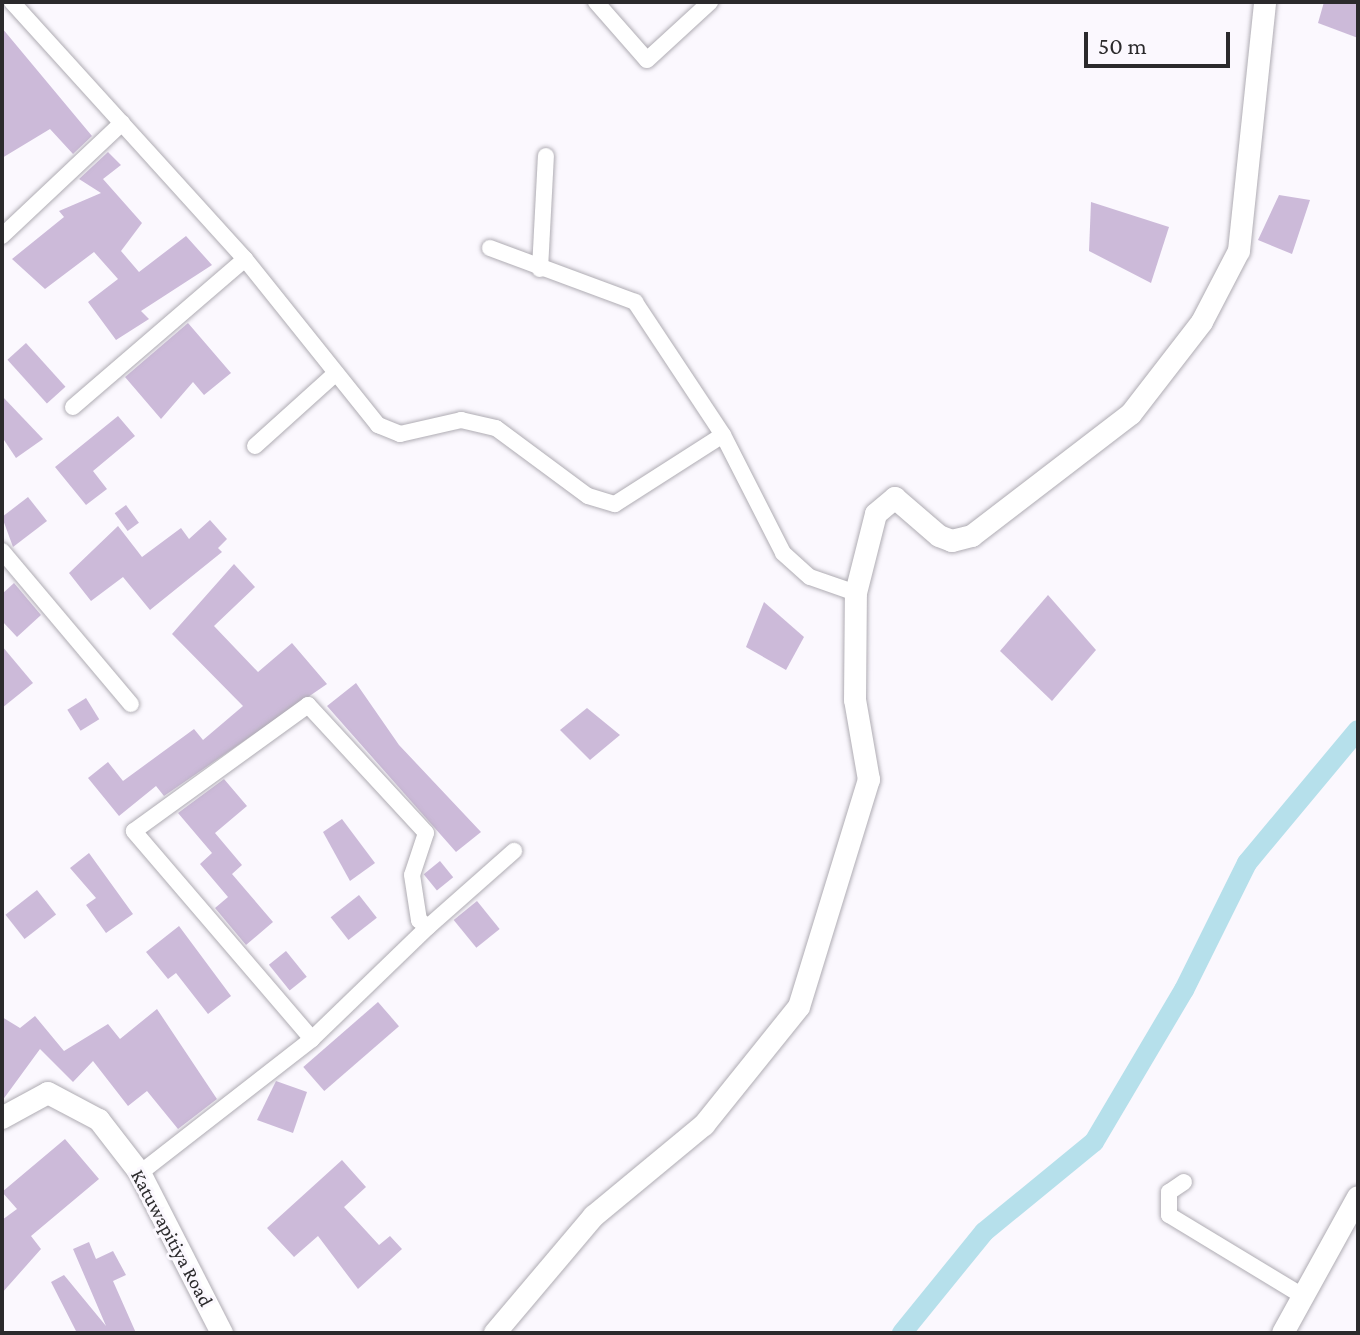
<!DOCTYPE html>
<style>
body{margin:0}
#map{position:relative;width:1360px;height:1335px;overflow:hidden;background:#fbf8fe;font-family:"Crimson Pro",serif}
div>[style]{position:absolute}
.canal>*{height:20px;margin:-10px;padding:0 10px;transform-origin:10px;border-radius:10px;background:#b6e0eb}
.building>*{inset:0;background:#ccbad9;transform-origin:0 0}
.roads{filter:drop-shadow(0 0 2px #afacb3) drop-shadow(0 0 2px #afacb3)}
.minor>*{height:16px;margin:-8px;padding:0 8px;transform-origin:8px;border-radius:8px;background:#fff}
.tertiary>*{height:22px;margin:-11px;padding:0 11px;transform-origin:11px;border-radius:11px;background:#fff}
span{translate:-50% -50%;white-space:nowrap;text-align:center;line-height:1.15;-webkit-text-stroke:6px #fbf8fe;paint-order:stroke}
.street-label{font-size:20px;color:#2b2a2c}
.frame{position:absolute;inset:0;border:4px solid #2b2a2c;pointer-events:none}
.scale{position:absolute;left:1084px;top:32px;width:146px;height:36px;box-sizing:border-box;border:4px solid #2b2a2c;border-top:0;padding-left:10px;font-size:24px;line-height:28px;white-space:nowrap;color:#2b2a2c;-webkit-text-stroke:6px #fbf8fe;paint-order:stroke}
</style>
<div id="map">
<div class="canal">
<div style="left:902px;top:1333px;width:130px;rotate:-50.9deg"></div>
<div style="left:984px;top:1232px;width:142px;rotate:-39.3deg"></div>
<div style="left:1094px;top:1142px;width:177px;rotate:-59.4deg"></div>
<div style="left:1184px;top:990px;width:142px;rotate:-63.6deg"></div>
<div style="left:1247px;top:863px;width:173px;rotate:-50.2deg"></div>
</div>
<div class="building">
<div style="clip-path:polygon(1324px 2px,1358px 2px,1358px 38px,1318px 23px)"></div>
<div style="clip-path:polygon(2px 28px,92px 136px,73px 154px,50px 129px,2px 158px)"></div>
<div style="clip-path:polygon(108px 152px,121px 165px,103px 179px,142px 223px,121px 251px,139px 272px,186px 236px,212px 265px,141px 311px,149px 319px,116px 340px,88px 302px,118px 279px,94px 252px,45px 289px,12px 259px,64px 217px,59px 211px,101px 193px,79px 179px)"></div>
<div style="clip-path:polygon(1279px 195px,1310px 200px,1292px 254px,1258px 240px)"></div>
<div style="clip-path:polygon(1091px 202px,1169px 227px,1151px 283px,1089px 251px)"></div>
<div style="clip-path:polygon(188px 323px,231px 373px,204px 395px,193px 382px,161px 419px,125px 377px)"></div>
<div style="left:26px;top:343px;width:59px;height:25px;rotate:48deg"></div>
<div style="clip-path:polygon(2px 396px,43px 439px,16px 458px,2px 437px)"></div>
<div style="clip-path:polygon(118px 416px,135px 436px,93px 471px,107px 489px,86px 505px,55px 467px)"></div>
<div style="clip-path:polygon(28px 497px,47px 521px,13px 547px,2px 517px)"></div>
<div style="left:126px;top:505px;width:22px;height:14px;rotate:54deg"></div>
<div style="clip-path:polygon(210px 520px,227px 539px,218px 548px,222px 552px,150px 610px,123px 577px,91px 601px,69px 573px,118px 526px,142px 557px,181px 528px,189px 539px)"></div>
<div style="clip-path:polygon(234px 564px,255px 587px,214px 626px,258px 672px,292px 643px,327px 684px,164px 796px,156px 786px,119px 816px,88px 778px,108px 762px,123px 781px,194px 729px,203px 740px,243px 706px,172px 634px)"></div>
<div style="clip-path:polygon(14px 583px,41px 615px,17px 637px,2px 621px,2px 594px)"></div>
<div style="clip-path:polygon(1048px 595px,1096px 650px,1052px 701px,1000px 651px)"></div>
<div style="clip-path:polygon(764px 602px,804px 637px,786px 670px,746px 647px)"></div>
<div style="clip-path:polygon(2px 646px,33px 683px,2px 708px)"></div>
<div style="clip-path:polygon(356px 683px,399px 745px,481px 832px,456px 852px,327px 706px)"></div>
<div style="left:86px;top:698px;width:25px;height:22px;rotate:58deg"></div>
<div style="clip-path:polygon(587px 708px,620px 735px,590px 760px,560px 730px)"></div>
<div style="clip-path:polygon(224px 779px,247px 806px,215px 833px,242px 865px,232px 874px,273px 922px,246px 945px,215px 908px,228px 897px,200px 864px,212px 853px,178px 813px)"></div>
<div style="clip-path:polygon(342px 819px,375px 863px,350px 881px,323px 832px)"></div>
<div style="clip-path:polygon(89px 853px,133px 914px,106px 933px,86px 905px,96px 898px,70px 868px)"></div>
<div style="left:440px;top:861px;width:21px;height:21px;rotate:51deg"></div>
<div style="left:37px;top:890px;width:31px;height:40px;rotate:52deg"></div>
<div style="left:359px;top:895px;width:29px;height:36px;rotate:52deg"></div>
<div style="left:477px;top:901px;width:36px;height:30px;rotate:51deg"></div>
<div style="clip-path:polygon(179px 926px,231px 996px,208px 1014px,176px 973px,168px 979px,146px 952px)"></div>
<div style="left:286px;top:951px;width:33px;height:22px;rotate:51deg"></div>
<div style="left:378px;top:1002px;width:32px;height:99px;rotate:49deg"></div>
<div style="clip-path:polygon(157px 1009px,217px 1099px,178px 1129px,147px 1091px,128px 1106px,93px 1061px,73px 1082px,40px 1049px,2px 1101px,2px 1017px,20px 1028px,35px 1016px,64px 1051px,108px 1024px,120px 1039px)"></div>
<div style="clip-path:polygon(276px 1081px,307px 1092px,293px 1133px,257px 1120px)"></div>
<div style="clip-path:polygon(65px 1139px,99px 1179px,31px 1236px,41px 1249px,2px 1293px,2px 1220px,17px 1209px,2px 1192px)"></div>
<div style="clip-path:polygon(342px 1160px,366px 1187px,344px 1207px,379px 1245px,390px 1236px,402px 1249px,358px 1289px,318px 1236px,294px 1257px,267px 1228px)"></div>
<div style="clip-path:polygon(89px 1242px,96px 1259px,113px 1251px,126px 1275px,113px 1281px,136px 1333px,77px 1333px,51px 1282px,64px 1275px,106px 1326px,73px 1249px)"></div>
</div>
<div class="roads">
<div class="minor">
<div style="left:12px;top:2px;width:347px;rotate:47.8deg"></div>
<div style="left:245px;top:259px;width:213px;rotate:51.3deg"></div>
<div style="left:378px;top:425px;width:24px;rotate:22deg"></div>
<div style="left:400px;top:434px;width:63px;rotate:-12.9deg"></div>
<div style="left:461px;top:420px;width:36px;rotate:13deg"></div>
<div style="left:496px;top:428px;width:114px;rotate:36.5deg"></div>
<div style="left:588px;top:496px;width:28px;rotate:17deg"></div>
<div style="left:615px;top:504px;width:128px;rotate:-32.6deg"></div>
<div style="left:596px;top:2px;width:77px;rotate:48.7deg"></div>
<div style="left:647px;top:60px;width:86px;rotate:-42.6deg"></div>
<div style="left:2px;top:236px;width:165px;rotate:-43.3deg"></div>
<div style="left:490px;top:248px;width:155px;rotate:20.4deg"></div>
<div style="left:635px;top:302px;width:159px;rotate:56.5deg"></div>
<div style="left:723px;top:435px;width:132px;rotate:63deg"></div>
<div style="left:783px;top:553px;width:36px;rotate:42deg"></div>
<div style="left:810px;top:577px;width:49px;rotate:19.2deg"></div>
<div style="left:540px;top:269px;width:113px;rotate:-87deg"></div>
<div style="left:73px;top:407px;width:227px;rotate:-40.7deg"></div>
<div style="left:255px;top:446px;width:109px;rotate:-42deg"></div>
<div style="left:2px;top:551px;width:200px;rotate:49.9deg"></div>
<div style="left:312px;top:1039px;width:274px;rotate:-130.6deg"></div>
<div style="left:134px;top:831px;width:215px;rotate:-35.9deg"></div>
<div style="left:308px;top:705px;width:174px;rotate:47.3deg"></div>
<div style="left:426px;top:833px;width:44px;rotate:108.4deg"></div>
<div style="left:412px;top:875px;width:46px;rotate:81.2deg"></div>
<div style="left:419px;top:920px;width:11px;rotate:38deg"></div>
<div style="left:428px;top:927px;width:115px;rotate:-41.5deg"></div>
<div style="left:140px;top:1173px;width:218px;rotate:-37.9deg"></div>
<div style="left:312px;top:1039px;width:161px;rotate:-44deg"></div>
<div style="left:1184px;top:1182px;width:18px;rotate:146deg"></div>
<div style="left:1169px;top:1192px;width:23px;rotate:90deg"></div>
<div style="left:1169px;top:1215px;width:157px;rotate:31.2deg"></div>
</div>
<div class="tertiary">
<div style="left:2px;top:1118px;width:52px;rotate:-28.5deg"></div>
<div style="left:48px;top:1093px;width:58px;rotate:27.9deg"></div>
<div style="left:99px;top:1120px;width:67px;rotate:52.3deg"></div>
<div style="left:140px;top:1173px;width:180px;rotate:62.9deg"></div>
<div style="left:495px;top:1333px;width:153px;rotate:-49.8deg"></div>
<div style="left:594px;top:1216px;width:143px;rotate:-39.6deg"></div>
<div style="left:704px;top:1125px;width:151px;rotate:-51.2deg"></div>
<div style="left:799px;top:1007px;width:238px;rotate:-72.9deg"></div>
<div style="left:869px;top:780px;width:81px;rotate:-99.9deg"></div>
<div style="left:855px;top:700px;width:107px;rotate:-89.5deg"></div>
<div style="left:856px;top:593px;width:81px;rotate:-75.8deg"></div>
<div style="left:876px;top:514px;width:25px;rotate:-40deg"></div>
<div style="left:895px;top:498px;width:58px;rotate:40.8deg"></div>
<div style="left:939px;top:536px;width:14px;rotate:21deg"></div>
<div style="left:952px;top:541px;width:21px;rotate:-14deg"></div>
<div style="left:972px;top:536px;width:200px;rotate:-37.5deg"></div>
<div style="left:1131px;top:414px;width:116px;rotate:-52.3deg"></div>
<div style="left:1202px;top:322px;width:80px;rotate:-62.5deg"></div>
<div style="left:1239px;top:251px;width:250px;rotate:-84deg"></div>
<div style="left:1283px;top:1333px;width:155px;rotate:-61.1deg"></div>
</div>
</div>
<div class="street-label">
<span style="left:172px;top:1238px;rotate:62deg">Katuwapitiya Road</span>
</div>
<div class="frame"></div>
<div class="scale">50 m</div>
</div>
